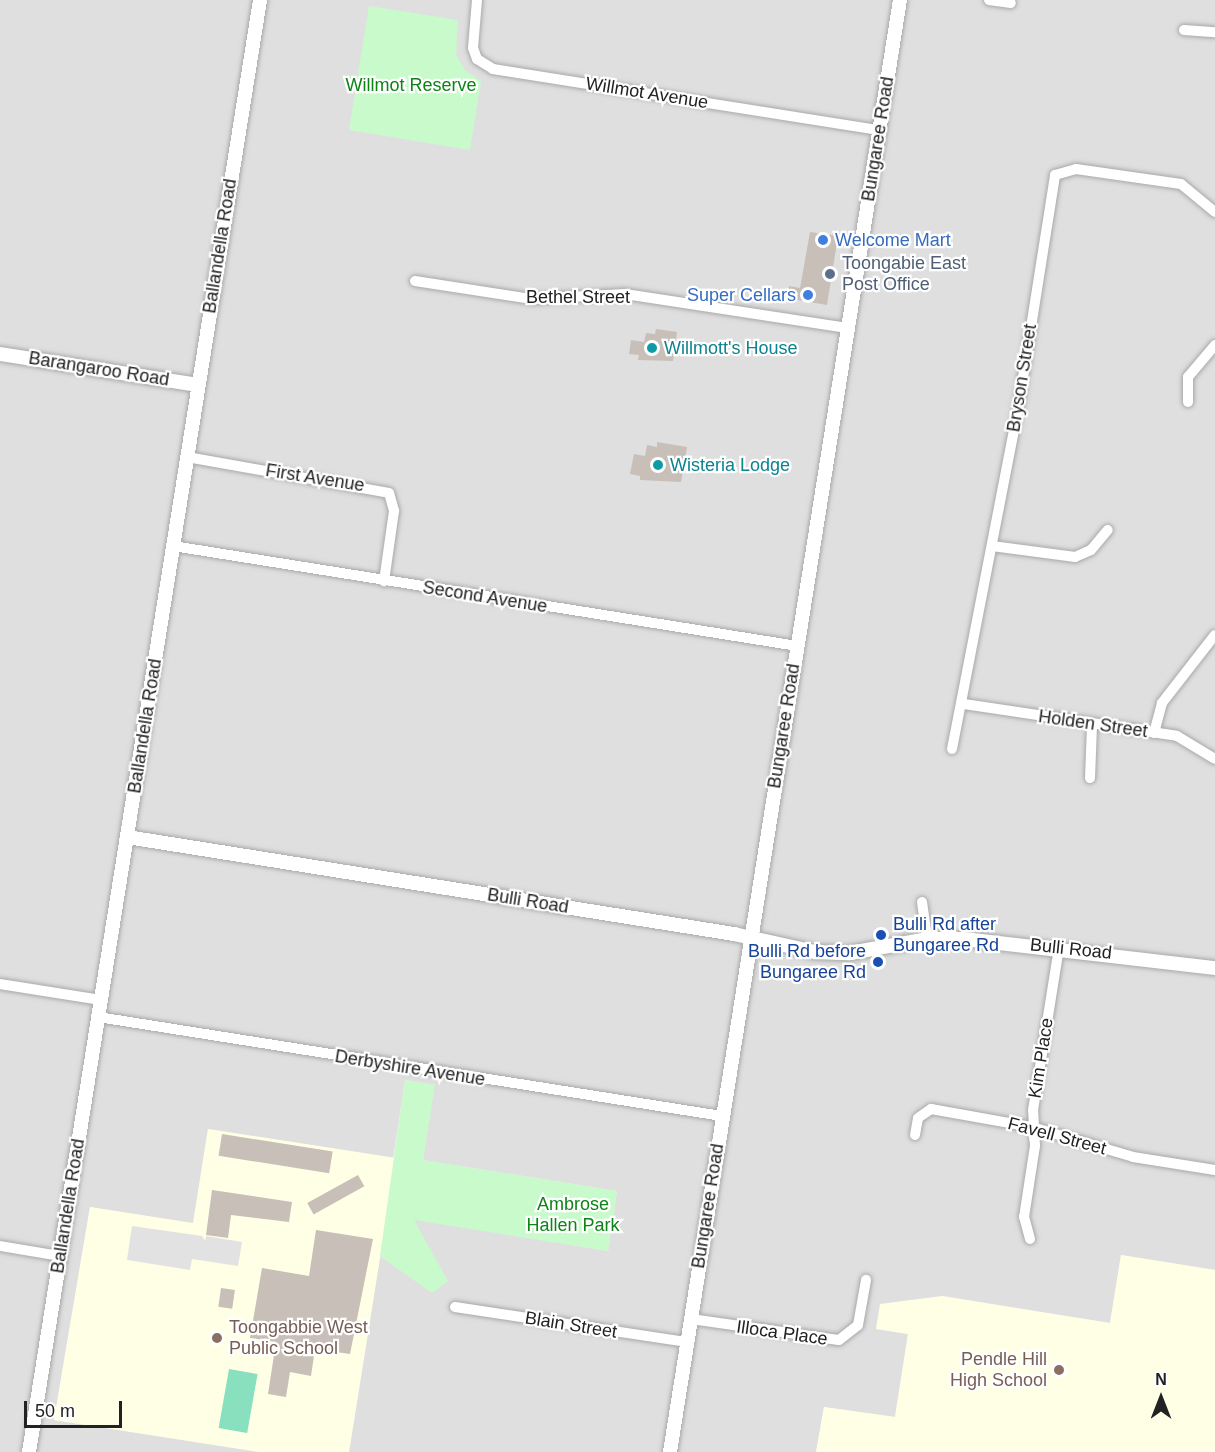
<!DOCTYPE html>
<style>
body{margin:0}
#map{position:relative;width:1215px;height:1452px;overflow:hidden;background:#f2efe9;font-family:Helvetica,sans-serif}
div>[style]{position:absolute}
.residential>*{inset:0;background:#e0dfdf}
.education>*{inset:0;background:#ffffe5}
.park>*{inset:0;background:#c8facc}
.pitch>*{inset:0;background:#88e0be;transform-origin:0 0}
.parking>*{inset:0;background:#e2e2e2}
.building>*{inset:0;background:#c7bfb8;transform-origin:0 0}
.roads{filter:drop-shadow(0 0 2px #a9a9a9) drop-shadow(0 0 2px #a9a9a9)}
.minor>*{height:10px;margin:-5px;padding:0 5px;transform-origin:5px;border-radius:5px;background:#fff}
.tertiary>*{height:14px;margin:-7px;padding:0 7px;transform-origin:7px;border-radius:7px;background:#fff}
.dots>*{width:16px;height:16px;translate:-50% -50%;box-sizing:border-box;border:3px solid #fff;border-radius:50%}
span{translate:-50% -50%;white-space:nowrap;text-align:center;line-height:1.15;-webkit-text-stroke:4.5px #fff;paint-order:stroke}
.park-label{font-size:18px;color:#0c8416}
.street-label{font-size:18px;color:#222}
.shop-label{font-size:18px;color:#366cbe}
.left{translate:0 -50%;text-align:left}
.right{translate:-100% -50%;text-align:right}
.service-label{font-size:18px;color:#4e5e75}
.culture-label{font-size:18px;color:#0d838f}
.transit-label{font-size:18px;color:#164399}
.education-label{font-size:18px;color:#785e54}
.north{position:absolute;left:1131px;top:1368px;width:60px;height:60px;-webkit-text-stroke:4px #fff;paint-order:stroke;rotate:0deg;font-size:16px;font-weight:700;line-height:24px;text-align:center;color:#222}
.north::after{content:'';display:block;margin:auto;width:21px;height:27px;background:#222;clip-path:polygon(50% 0,100% 100%,50% 72%,0 100%)}
.scale{position:absolute;left:24px;top:1401px;width:98px;height:27px;box-sizing:border-box;border:3px solid #222;border-top:0;padding-left:8px;font-size:18px;line-height:21px;white-space:nowrap;color:#222;-webkit-text-stroke:4px #fff;paint-order:stroke}
</style>
<div id="map">
<div class="residential">
<div style="clip-path:polygon(0 0,1215px 0,1215px 1270px,1121px 1255px,1110px 1323px,942px 1296px,878px 1320px,876px 1329px,908px 1334px,895px 1417px,824px 1407px,816px 1452px,349px 1452px,380px 1256px,432px 1292px,414px 1219px,608px 1251px,617px 1191px,423px 1160px,434px 1085px,405px 1080px,393px 1158px,208px 1129px,193px 1224px,90px 1207px,54px 1420px,259px 1452px,0 1452px)"></div>
</div>
<div class="education">
<div style="clip-path:polygon(208px 1129px,396px 1158px,349px 1452px,259px 1452px,54px 1420px,90px 1207px,193px 1223px)"></div>
<div style="clip-path:polygon(1121px 1255px,1215px 1270px,1215px 1452px,816px 1452px,824px 1407px,895px 1417px,908px 1334px,876px 1329px,880px 1304px,942px 1296px,1110px 1323px)"></div>
</div>
<div class="park">
<div style="clip-path:polygon(369px 6px,458px 20px,456px 55px,465px 70px,481px 81px,470px 150px,349px 130px)"></div>
<div style="clip-path:polygon(405px 1080px,435px 1085px,423px 1160px,617px 1191px,608px 1251px,414px 1220px,448px 1281px,432px 1293px,380px 1256px)"></div>
</div>
<div class="pitch">
<div style="left:229px;top:1369px;width:29px;height:60px;rotate:10deg"></div>
</div>
<div class="parking">
<div style="clip-path:polygon(132px 1226px,202px 1236px,205px 1241px,206px 1236px,242px 1242px,238px 1266px,192px 1259px,190px 1270px,127px 1260px)"></div>
</div>
<div class="building">
<div style="clip-path:polygon(810px 232px,838px 236px,827px 305px,787px 298px,789px 286px,800px 288px)"></div>
<div style="clip-path:polygon(656px 329px,677px 332px,673px 361px,638px 360px,639px 355px,629px 354px,631px 340px,644px 342px,646px 333px,655px 334px)"></div>
<div style="clip-path:polygon(657px 442px,687px 447px,681px 482px,640px 480px,640px 476px,630px 474px,634px 454px,645px 456px,647px 445px,657px 447px)"></div>
<div style="left:222px;top:1134px;width:112px;height:22px;rotate:9deg"></div>
<div style="left:358px;top:1175px;width:13px;height:58px;rotate:61deg"></div>
<div style="clip-path:polygon(212px 1190px,292px 1202px,289px 1222px,231px 1215px,228px 1238px,206px 1235px)"></div>
<div style="clip-path:polygon(316px 1230px,373px 1239px,350px 1354px,315px 1349px,311px 1376px,290px 1372px,286px 1397px,268px 1394px,276px 1342px,250px 1338px,262px 1268px,309px 1276px)"></div>
<div style="left:221px;top:1288px;width:14px;height:19px;rotate:8deg"></div>
</div>
<div class="roads">
<div class="minor">
<div style="left:477px;top:0;width:48px;rotate:94.8deg"></div>
<div style="left:473px;top:48px;width:12px;rotate:70deg"></div>
<div style="left:477px;top:59px;width:19px;rotate:32deg"></div>
<div style="left:493px;top:69px;width:392px;rotate:9deg"></div>
<div style="left:989px;top:0;width:22px;rotate:8deg"></div>
<div style="left:1184px;top:30px;width:31px;rotate:4deg"></div>
<div style="left:415px;top:281px;width:117px;rotate:8.8deg"></div>
<div style="left:531px;top:299px;width:94px;rotate:-3deg"></div>
<div style="left:625px;top:294px;width:225px;rotate:8.7deg"></div>
<div style="left:1188px;top:402px;width:25px;rotate:-90deg"></div>
<div style="left:1188px;top:377px;width:42px;rotate:-49.8deg"></div>
<div style="left:187px;top:457px;width:205px;rotate:10.1deg"></div>
<div style="left:389px;top:493px;width:19px;rotate:74deg"></div>
<div style="left:394px;top:511px;width:71px;rotate:98.1deg"></div>
<div style="left:173px;top:546px;width:632px;rotate:9.1deg"></div>
<div style="left:992px;top:546px;width:84px;rotate:7.5deg"></div>
<div style="left:1075px;top:557px;width:17px;rotate:-24deg"></div>
<div style="left:1091px;top:550px;width:26px;rotate:-50deg"></div>
<div style="left:964px;top:704px;width:215px;rotate:8.5deg"></div>
<div style="left:1177px;top:736px;width:44px;rotate:31.2deg"></div>
<div style="left:1154px;top:733px;width:31px;rotate:-75deg"></div>
<div style="left:1162px;top:703px;width:86px;rotate:-52.1deg"></div>
<div style="left:952px;top:749px;width:352px;rotate:-79deg"></div>
<div style="left:1019px;top:403px;width:231px;rotate:-81deg"></div>
<div style="left:1055px;top:175px;width:22px;rotate:-16deg"></div>
<div style="left:1076px;top:169px;width:106px;rotate:8.1deg"></div>
<div style="left:1181px;top:184px;width:44px;rotate:39.5deg"></div>
<div style="left:1090px;top:778px;width:53px;rotate:-87.8deg"></div>
<div style="left:922px;top:902px;width:37px;rotate:82deg"></div>
<div style="left:0;top:984px;width:102px;rotate:9deg"></div>
<div style="left:98px;top:1017px;width:632px;rotate:9.02deg"></div>
<div style="left:915px;top:1135px;width:17px;rotate:-80deg"></div>
<div style="left:918px;top:1118px;width:16px;rotate:-35deg"></div>
<div style="left:931px;top:1109px;width:103px;rotate:10.1deg"></div>
<div style="left:1032px;top:1127px;width:105px;rotate:16.5deg"></div>
<div style="left:1133px;top:1157px;width:83px;rotate:9deg"></div>
<div style="left:1030px;top:1239px;width:23px;rotate:-105deg"></div>
<div style="left:1024px;top:1217px;width:72px;rotate:-81.2deg"></div>
<div style="left:1035px;top:1146px;width:36px;rotate:-93deg"></div>
<div style="left:1033px;top:1110px;width:164px;rotate:-80.9deg"></div>
<div style="left:0;top:1246px;width:61px;rotate:9.5deg"></div>
<div style="left:455px;top:1307px;width:235px;rotate:8.6deg"></div>
<div style="left:691px;top:1319px;width:149px;rotate:8.1deg"></div>
<div style="left:839px;top:1340px;width:24px;rotate:-38deg"></div>
<div style="left:858px;top:1325px;width:46px;rotate:-79.9deg"></div>
</div>
<div class="tertiary">
<div style="left:0;top:354px;width:200px;rotate:8.9deg"></div>
<div style="left:127px;top:837px;width:615px;rotate:9.08deg"></div>
<div style="left:734px;top:934px;width:83px;rotate:12.5deg"></div>
<div style="left:815px;top:952px;width:35px;rotate:2deg"></div>
<div style="left:850px;top:953px;width:78px;rotate:-10.3deg"></div>
<div style="left:927px;top:939px;width:37px"></div>
<div style="left:964px;top:939px;width:253px;rotate:6.6deg"></div>
<div style="left:29px;top:1452px;width:1470px;rotate:-80.96deg"></div>
<div style="left:670px;top:1452px;width:1470px;rotate:-81deg"></div>
</div>
</div>
<div class="dots">
<div style="left:823px;top:240px;background:#3f7fe0"></div>
<div style="left:830px;top:274px;background:#5c6f8a"></div>
<div style="left:808px;top:295px;background:#3f7fe0"></div>
<div style="left:652px;top:348px;background:#0f9aa8"></div>
<div style="left:658px;top:465px;background:#0f9aa8"></div>
<div style="left:881px;top:935px;background:#1a4fb4"></div>
<div style="left:878px;top:962px;background:#1a4fb4"></div>
<div style="left:217px;top:1338px;background:#8d6e63"></div>
<div style="left:1059px;top:1370px;background:#8d6e63"></div>
</div>
<div class="park-label">
<span style="left:411px;top:85px">Willmot Reserve</span>
<span style="left:573px;top:1215px">Ambrose<br>Hallen Park</span>
</div>
<div class="street-label">
<span style="left:647px;top:93px;rotate:9deg">Willmot Avenue</span>
<span style="left:878px;top:139px;rotate:-81deg">Bungaree Road</span>
<span style="left:220px;top:246px;rotate:-81deg">Ballandella Road</span>
<span style="left:578px;top:297px">Bethel Street</span>
<span style="left:99px;top:369px;rotate:9deg">Barangaroo Road</span>
<span style="left:1022px;top:378px;rotate:-81deg">Bryson Street</span>
<span style="left:315px;top:478px;rotate:9deg">First Avenue</span>
<span style="left:485px;top:597px;rotate:9deg">Second Avenue</span>
<span style="left:1093px;top:724px;rotate:8deg">Holden Street</span>
<span style="left:145px;top:726px;rotate:-81deg">Ballandella Road</span>
<span style="left:784px;top:726px;rotate:-81deg">Bungaree Road</span>
<span style="left:528px;top:901px;rotate:9deg">Bulli Road</span>
<span style="left:1071px;top:949px;rotate:6deg">Bulli Road</span>
<span style="left:1041px;top:1058px;rotate:-81deg">Kim Place</span>
<span style="left:410px;top:1068px;rotate:9deg">Derbyshire Avenue</span>
<span style="left:1057px;top:1136px;rotate:15deg">Favell Street</span>
<span style="left:68px;top:1206px;rotate:-81deg">Ballandella Road</span>
<span style="left:708px;top:1206px;rotate:-81deg">Bungaree Road</span>
<span style="left:571px;top:1325px;rotate:9deg">Blain Street</span>
<span style="left:782px;top:1333px;rotate:8deg">Illoca Place</span>
</div>
<div class="shop-label">
<span class="left" style="left:835px;top:240px">Welcome Mart</span>
<span class="right" style="left:796px;top:295px">Super Cellars</span>
</div>
<div class="service-label">
<span class="left" style="left:842px;top:274px">Toongabie East<br>Post Office</span>
</div>
<div class="culture-label">
<span class="left" style="left:664px;top:348px">Willmott's House</span>
<span class="left" style="left:670px;top:465px">Wisteria Lodge</span>
</div>
<div class="transit-label">
<span class="left" style="left:893px;top:935px">Bulli Rd after<br>Bungaree Rd</span>
<span class="right" style="left:866px;top:962px">Bulli Rd before<br>Bungaree Rd</span>
</div>
<div class="education-label">
<span class="left" style="left:229px;top:1338px">Toongabbie West<br>Public School</span>
<span class="right" style="left:1047px;top:1370px">Pendle Hill<br>High School</span>
</div>
<div class="north">N</div>
<div class="scale">50 m</div>
</div>
